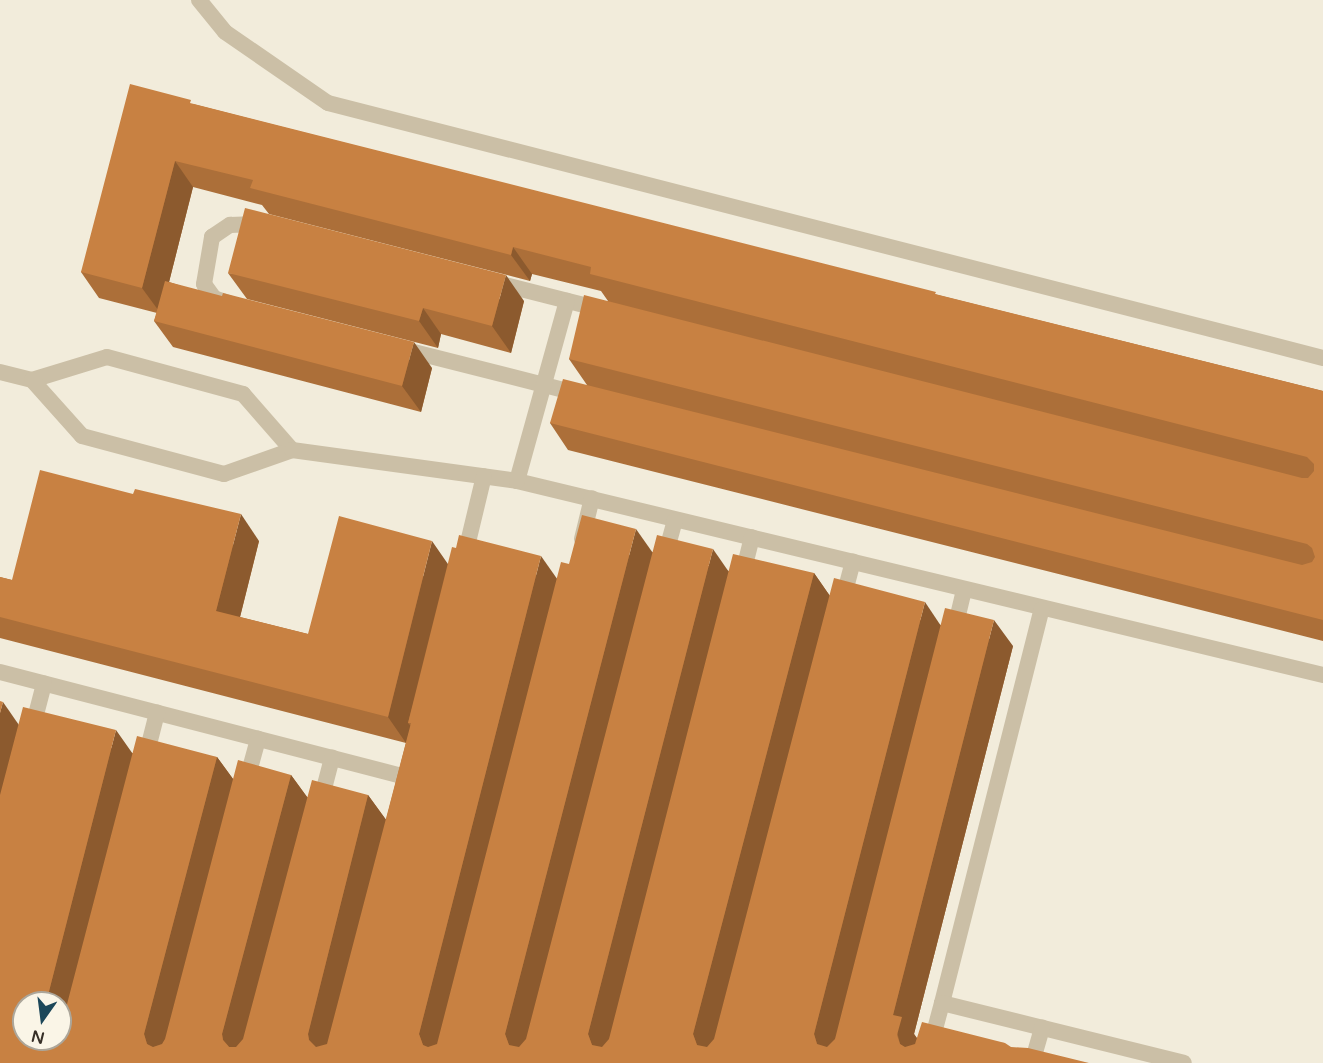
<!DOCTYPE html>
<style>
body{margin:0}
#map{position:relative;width:1323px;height:1063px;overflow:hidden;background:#f2ecdb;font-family:"Varela Round",sans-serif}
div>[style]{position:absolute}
.service>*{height:16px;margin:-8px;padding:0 8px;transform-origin:8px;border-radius:8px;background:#cbbfa6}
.wall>*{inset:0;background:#ac6f39}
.shaded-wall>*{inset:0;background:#8c5a2e}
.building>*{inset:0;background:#c88142}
span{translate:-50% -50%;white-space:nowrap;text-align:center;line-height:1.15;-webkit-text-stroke:4.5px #faf5e7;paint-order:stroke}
.north{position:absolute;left:12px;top:991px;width:60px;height:60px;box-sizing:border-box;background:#faf5e7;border:2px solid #aca69a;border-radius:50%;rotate:194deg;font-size:16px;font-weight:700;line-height:24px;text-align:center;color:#362f27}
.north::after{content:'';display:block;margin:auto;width:21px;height:27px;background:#1c4759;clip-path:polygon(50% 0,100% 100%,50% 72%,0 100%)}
</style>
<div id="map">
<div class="service">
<div style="left:199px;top:0;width:41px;rotate:50.9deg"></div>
<div style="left:225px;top:32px;width:125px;rotate:34.6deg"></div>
<div style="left:328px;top:103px;width:1027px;rotate:14.37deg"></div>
<div style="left:493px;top:282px;width:114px;rotate:14.2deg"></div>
<div style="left:229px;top:303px;width:16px;rotate:-162deg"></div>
<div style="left:214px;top:298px;width:17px;rotate:-126deg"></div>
<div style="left:204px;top:284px;width:48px;rotate:-80.3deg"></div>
<div style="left:212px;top:237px;width:22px;rotate:-34deg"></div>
<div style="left:230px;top:225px;width:34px;rotate:-2deg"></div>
<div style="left:402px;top:349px;width:184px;rotate:14.2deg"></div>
<div style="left:0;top:372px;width:33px;rotate:14deg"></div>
<div style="left:32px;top:380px;width:78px;rotate:-17deg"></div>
<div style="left:107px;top:357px;width:141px;rotate:15.2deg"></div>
<div style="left:243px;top:394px;width:74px;rotate:48.8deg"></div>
<div style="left:32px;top:380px;width:75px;rotate:48.2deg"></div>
<div style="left:82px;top:436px;width:147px;rotate:15deg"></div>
<div style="left:224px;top:474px;width:72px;rotate:-19.4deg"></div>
<div style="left:292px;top:450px;width:227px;rotate:7.8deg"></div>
<div style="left:517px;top:481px;width:829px;rotate:13.53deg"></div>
<div style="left:517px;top:481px;width:187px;rotate:-74.5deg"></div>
<div style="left:582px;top:539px;width:42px;rotate:-76.3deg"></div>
<div style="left:464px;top:559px;width:85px;rotate:-76.5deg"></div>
<div style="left:664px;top:560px;width:41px;rotate:-74.6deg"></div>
<div style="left:742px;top:577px;width:41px;rotate:-76deg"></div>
<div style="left:842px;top:603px;width:43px;rotate:-75.3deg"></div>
<div style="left:954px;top:632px;width:43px;rotate:-76.6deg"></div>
<div style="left:0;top:672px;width:423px;rotate:14.5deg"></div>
<div style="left:32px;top:730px;width:48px;rotate:-75.4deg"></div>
<div style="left:145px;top:760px;width:49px;rotate:-75.7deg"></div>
<div style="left:246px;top:783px;width:46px;rotate:-74.7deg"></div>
<div style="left:320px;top:804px;width:48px;rotate:-75.4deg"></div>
<div style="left:942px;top:1003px;width:406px;rotate:-75.8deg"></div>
<div style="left:926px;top:1063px;width:62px;rotate:-75.1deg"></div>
<div style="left:942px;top:1003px;width:249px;rotate:13.9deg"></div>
<div style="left:1032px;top:1063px;width:37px;rotate:-74deg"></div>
</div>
<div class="wall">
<div style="clip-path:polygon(193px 104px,938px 295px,1323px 391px,1323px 641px,568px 450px,550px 423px,587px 385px,569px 359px,608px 301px,601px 291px,532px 274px,530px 281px,269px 214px,262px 205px,193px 187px,169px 282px,432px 368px,421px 412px,173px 347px,154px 321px,157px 313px,99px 298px,81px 272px)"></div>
<div style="clip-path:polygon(228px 273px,524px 301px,511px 353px,441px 334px,438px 348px,247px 299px)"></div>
<div style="clip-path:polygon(259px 541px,240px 617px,308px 634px,448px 564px,557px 579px,569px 564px,652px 552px,729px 571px,814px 573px,830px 596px,941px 625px,1013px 646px,914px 1034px,917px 1038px,1005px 1043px,0 1063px,19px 724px,132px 753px,217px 757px,233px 779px,291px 775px,307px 797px,368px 795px,386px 820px,406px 743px,0 638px,0 577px,12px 580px)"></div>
</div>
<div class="shaded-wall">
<div style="clip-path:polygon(175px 161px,193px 187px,161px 314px,142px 288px)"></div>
<div style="clip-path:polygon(513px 247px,532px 274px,530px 281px,511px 255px)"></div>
<div style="clip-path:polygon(506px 275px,524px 301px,511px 353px,492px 326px)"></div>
<div style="clip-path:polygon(423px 308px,441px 334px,438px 348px,419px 321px)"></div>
<div style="clip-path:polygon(414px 342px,432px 368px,421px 412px,402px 386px)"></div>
<div style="clip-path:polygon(241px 514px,259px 541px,235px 637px,216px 611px)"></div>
<div style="clip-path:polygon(636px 529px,655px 556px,524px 1060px,509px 1045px,505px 1034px)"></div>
<div style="clip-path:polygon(432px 541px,450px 567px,408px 723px,411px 726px,406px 743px,388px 717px)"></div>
<div style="clip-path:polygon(713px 549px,731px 575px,607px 1060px,592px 1045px,588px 1034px)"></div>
<div style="clip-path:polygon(541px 556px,560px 583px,438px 1060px,423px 1045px,419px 1034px)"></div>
<div style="clip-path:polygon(814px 573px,832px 599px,712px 1060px,697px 1045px,693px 1034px)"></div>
<div style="clip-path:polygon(925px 602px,943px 629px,833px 1060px,817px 1044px,814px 1034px)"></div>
<div style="clip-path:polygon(994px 620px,1013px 646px,914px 1034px,920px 1043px,916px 1061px,900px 1044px,893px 1015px)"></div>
<div style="clip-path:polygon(3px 702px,21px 728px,0 809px,0 713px)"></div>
<div style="clip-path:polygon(116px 730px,135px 757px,56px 1060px,38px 1039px,60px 1039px,60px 1003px,46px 1003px)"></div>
<div style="clip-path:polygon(217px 757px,236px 783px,163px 1060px,147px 1044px,144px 1034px)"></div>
<div style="clip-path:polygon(291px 775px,310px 801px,241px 1060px,223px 1040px,222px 1034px)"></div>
<div style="clip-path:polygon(368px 795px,387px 821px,327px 1060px,309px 1040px,308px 1034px)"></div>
</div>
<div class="building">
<div style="clip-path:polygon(130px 84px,191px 100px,190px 103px,936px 292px,935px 294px,1323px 391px,1323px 620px,550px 423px,563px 379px,1302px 565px,1312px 562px,1315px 557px,1312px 548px,1307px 544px,569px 359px,584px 295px,1302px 478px,1308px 478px,1314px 471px,1314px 464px,1307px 457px,590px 274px,591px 267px,513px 247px,511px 255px,250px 188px,253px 180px,175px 161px,142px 288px,81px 272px)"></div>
<div style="clip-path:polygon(245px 208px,506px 275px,492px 326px,423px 308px,419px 321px,228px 273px)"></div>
<div style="clip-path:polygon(165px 281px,222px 296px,223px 293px,414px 342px,402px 386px,154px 321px)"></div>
<div style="clip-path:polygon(40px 470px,133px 494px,135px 489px,241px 514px,216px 611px,308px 634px,339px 516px,432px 541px,388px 717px,0 617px,0 577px,12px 580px)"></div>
<div style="clip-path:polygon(582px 515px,636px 529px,505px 1034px,509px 1045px,519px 1047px,526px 1039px,657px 535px,713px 549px,588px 1034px,592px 1045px,602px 1047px,609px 1039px,733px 554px,814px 573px,693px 1034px,697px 1045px,707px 1047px,714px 1039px,834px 578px,925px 602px,814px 1034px,817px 1044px,827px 1047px,835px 1039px,945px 608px,994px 620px,893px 1015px,902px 1017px,897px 1035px,900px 1044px,905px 1047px,915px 1044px,922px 1022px,1005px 1043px,1011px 1047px,1028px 1048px,1089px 1063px,0 1063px,0 795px,23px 707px,116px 730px,46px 1003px,24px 1003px,24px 1039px,38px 1039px,44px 1047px,51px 1047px,58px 1039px,60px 1039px,60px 1031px,137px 736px,217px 757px,144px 1034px,147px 1044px,153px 1047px,162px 1044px,165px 1039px,238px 760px,291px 775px,222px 1034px,223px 1040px,229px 1047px,236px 1047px,243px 1039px,312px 780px,368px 795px,308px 1034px,309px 1040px,316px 1047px,327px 1044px,411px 723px,408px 723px,452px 547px,456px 548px,459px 535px,541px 556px,419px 1034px,423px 1045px,428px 1047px,437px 1044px,561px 562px,569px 564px)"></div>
<div style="clip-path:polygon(0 701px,3px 702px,0 713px)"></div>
</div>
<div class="north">N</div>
</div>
